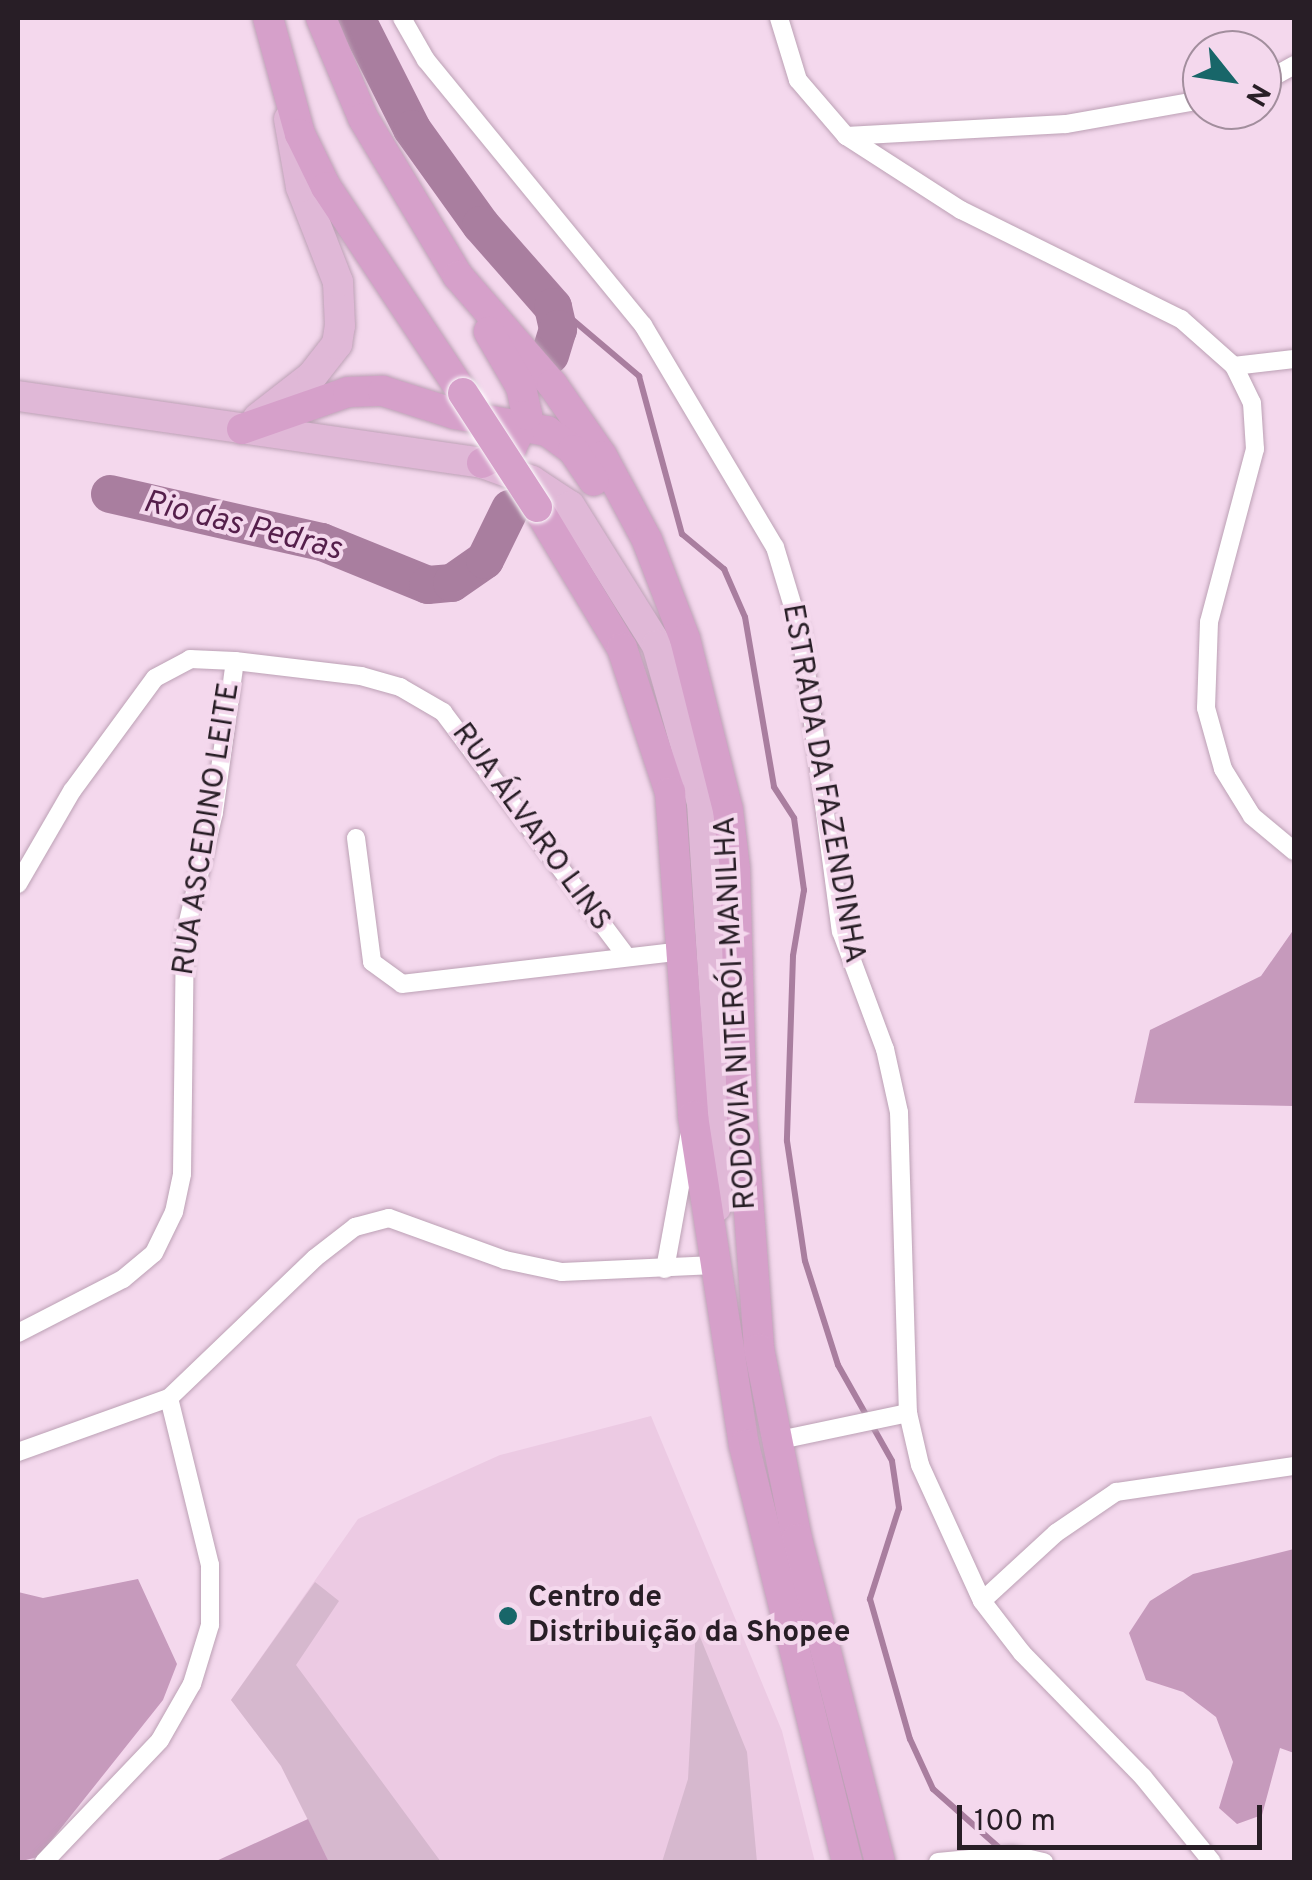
<!DOCTYPE html>
<meta charset="utf-8">
<style>
body{margin:0}
#map{position:relative;width:1312px;height:1880px;overflow:hidden;background:#f4d8ed;font-family:Overpass,sans-serif}
div>[style]{position:absolute}
.built>*{inset:0;background:#eccae3}
.green>*{inset:0;background:#d6b8ce}
.forest>*{inset:0;background:#c69abc}
.stream>*{height:6px;margin:-3px;padding:0 3px;transform-origin:3px;border-radius:3px;background:#a97e9f}
.river>*{height:38px;margin:-19px;padding:0 19px;transform-origin:19px;border-radius:19px;background:#a97e9f}
.roads{filter:drop-shadow(0 0 2px #bca1b5) drop-shadow(0 0 2px #bca1b5)}
.minor>*{height:18px;margin:-9px;padding:0 9px;transform-origin:9px;border-radius:9px;background:#fff}
.primary>*{height:30px;margin:-15px;padding:0 15px;transform-origin:15px;border-radius:15px;background:#e0b8d7}
.trunk>*{height:30px;margin:-15px;padding:0 15px;transform-origin:15px;border-radius:15px;background:#d6a0ca}
.bridges{filter:drop-shadow(0 0 2px #fff) drop-shadow(0 0 2px #fff)}
.trunk-bridge>*{height:30px;margin:-15px;padding:0 15px;transform-origin:15px;border-radius:15px;background:#d6a0ca}
.dots>*{width:28px;height:28px;translate:-50% -50%;box-sizing:border-box;border:5px solid #f4d8ed;border-radius:50%}
span{translate:-50% -50%;white-space:nowrap;text-align:center;line-height:1.15;-webkit-text-stroke:8px #f4d8ed;paint-order:stroke}
.street-label{font-size:30px;color:#281e26}
.poi-label{font-size:30px;color:#281e26;font-weight:700}
.left{translate:0 -50%;text-align:left}
.water-label{font-size:32px;color:#551f4b;font-style:italic}
.frame{position:absolute;inset:0;border:20px solid #281e26;pointer-events:none}
.north{position:absolute;left:1182px;top:30px;width:100px;height:100px;box-sizing:border-box;background:#f4d8ed;border:2px solid #a28e9d;border-radius:50%;rotate:120deg;font-size:28px;font-weight:700;line-height:40px;text-align:center;color:#281e26}
.north::after{content:'';display:block;margin:auto;width:35px;height:45px;background:#186669;clip-path:polygon(50% 0,100% 100%,50% 72%,0 100%)}
.scale{position:absolute;left:957px;top:1805px;width:305px;height:45px;box-sizing:border-box;border:5px solid #281e26;border-top:0;padding-left:12px;font-size:30px;line-height:35px;white-space:nowrap;color:#281e26;-webkit-text-stroke:8px #f4d8ed;paint-order:stroke}
</style>
<div id="map">
<div class="built">
<div style="clip-path:polygon(651px 1416px,782px 1731px,815px 1862px,329px 1862px,281px 1766px,231px 1700px,358px 1519px,500px 1455px)"></div>
</div>
<div class="green">
<div style="clip-path:polygon(315px 1582px,339px 1601px,296px 1665px,441px 1862px,329px 1862px,281px 1766px,231px 1700px)"></div>
<div style="clip-path:polygon(696px 1627px,747px 1752px,757px 1862px,662px 1862px,688px 1779px)"></div>
</div>
<div class="forest">
<div style="clip-path:polygon(1294px 929px,1294px 1106px,1134px 1103px,1150px 1030px,1261px 976px)"></div>
<div style="clip-path:polygon(1294px 1549px,1294px 1753px,1280px 1748px,1262px 1815px,1237px 1824px,1219px 1808px,1233px 1762px,1216px 1717px,1183px 1692px,1146px 1680px,1129px 1633px,1150px 1601px,1193px 1574px)"></div>
<div style="clip-path:polygon(138px 1579px,177px 1664px,163px 1700px,38px 1857px,18px 1862px,18px 1592px,43px 1598px)"></div>
<div style="clip-path:polygon(308px 1819px,329px 1862px,214px 1862px)"></div>
</div>
<div class="stream">
<div style="left:547px;top:298px;width:121px;rotate:40.3deg"></div>
<div style="left:639px;top:376px;width:164px;rotate:74.8deg"></div>
<div style="left:682px;top:534px;width:55px;rotate:39.8deg"></div>
<div style="left:724px;top:569px;width:52px;rotate:66.4deg"></div>
<div style="left:745px;top:617px;width:172px;rotate:80.3deg"></div>
<div style="left:774px;top:787px;width:37px;rotate:57deg"></div>
<div style="left:794px;top:818px;width:73px;rotate:82.1deg"></div>
<div style="left:804px;top:890px;width:67px;rotate:99.5deg"></div>
<div style="left:793px;top:956px;width:185px;rotate:91.9deg"></div>
<div style="left:787px;top:1141px;width:121px;rotate:81.5deg"></div>
<div style="left:805px;top:1261px;width:109px;rotate:72.4deg"></div>
<div style="left:838px;top:1365px;width:110px;rotate:60.6deg"></div>
<div style="left:892px;top:1461px;width:48px;rotate:81.5deg"></div>
<div style="left:899px;top:1508px;width:96px;rotate:107.7deg"></div>
<div style="left:870px;top:1599px;width:146px;rotate:74.1deg"></div>
<div style="left:910px;top:1739px;width:55px;rotate:65.3deg"></div>
<div style="left:933px;top:1789px;width:95px;rotate:41.6deg"></div>
</div>
<div class="river">
<div style="left:356px;top:18px;width:124px;rotate:63.2deg"></div>
<div style="left:412px;top:129px;width:118px;rotate:54.3deg"></div>
<div style="left:481px;top:225px;width:109px;rotate:48.7deg"></div>
<div style="left:553px;top:307px;width:23px;rotate:77deg"></div>
<div style="left:558px;top:329px;width:27px;rotate:107deg"></div>
<div style="left:110px;top:494px;width:217px;rotate:12.8deg"></div>
<div style="left:322px;top:542px;width:114px;rotate:22.1deg"></div>
<div style="left:428px;top:585px;width:24px;rotate:-5deg"></div>
<div style="left:452px;top:583px;width:40px;rotate:-34.9deg"></div>
<div style="left:485px;top:560px;width:57px;rotate:-63.9deg"></div>
</div>
<div class="roads">
<div class="minor">
<div style="left:402px;top:18px;width:48px;rotate:60.3deg"></div>
<div style="left:426px;top:60px;width:343px;rotate:50.7deg"></div>
<div style="left:643px;top:325px;width:258px;rotate:59.3deg"></div>
<div style="left:775px;top:547px;width:90px;rotate:73.2deg"></div>
<div style="left:801px;top:633px;width:301px;rotate:82.4deg"></div>
<div style="left:841px;top:931px;width:126px;rotate:69.6deg"></div>
<div style="left:885px;top:1049px;width:65px;rotate:77.5deg"></div>
<div style="left:899px;top:1112px;width:301px;rotate:88.3deg"></div>
<div style="left:908px;top:1413px;width:53px;rotate:77deg"></div>
<div style="left:920px;top:1465px;width:149px;rotate:65.5deg"></div>
<div style="left:982px;top:1601px;width:66px;rotate:52.4deg"></div>
<div style="left:1022px;top:1653px;width:173px;rotate:45.7deg"></div>
<div style="left:1143px;top:1777px;width:109px;rotate:50.9deg"></div>
<div style="left:779px;top:18px;width:65px;rotate:73deg"></div>
<div style="left:798px;top:80px;width:74px;rotate:49.4deg"></div>
<div style="left:846px;top:136px;width:137px;rotate:32.8deg"></div>
<div style="left:961px;top:210px;width:246px;rotate:26.4deg"></div>
<div style="left:1181px;top:319px;width:71px;rotate:41.6deg"></div>
<div style="left:1234px;top:366px;width:41px;rotate:64.1deg"></div>
<div style="left:1252px;top:403px;width:46px;rotate:86.3deg"></div>
<div style="left:1255px;top:449px;width:179px;rotate:104.9deg"></div>
<div style="left:1209px;top:622px;width:86px;rotate:92deg"></div>
<div style="left:1206px;top:708px;width:63px;rotate:74.4deg"></div>
<div style="left:1223px;top:769px;width:55px;rotate:58.3deg"></div>
<div style="left:1252px;top:816px;width:55px;rotate:39.8deg"></div>
<div style="left:1262px;top:83px;width:37px;rotate:-29deg"></div>
<div style="left:846px;top:136px;width:220px;rotate:-3.1deg"></div>
<div style="left:1066px;top:124px;width:138px;rotate:-10deg"></div>
<div style="left:1234px;top:366px;width:60px;rotate:-6.7deg"></div>
<div style="left:356px;top:838px;width:125px;rotate:82.6deg"></div>
<div style="left:372px;top:962px;width:37px;rotate:36deg"></div>
<div style="left:402px;top:984px;width:285px;rotate:-6.7deg"></div>
<div style="left:18px;top:884px;width:108px;rotate:-59.9deg"></div>
<div style="left:72px;top:791px;width:140px;rotate:-53.7deg"></div>
<div style="left:155px;top:678px;width:40px;rotate:-28deg"></div>
<div style="left:190px;top:659px;width:45px;rotate:2.5deg"></div>
<div style="left:235px;top:661px;width:127px;rotate:6.8deg"></div>
<div style="left:361px;top:676px;width:41px;rotate:15.8deg"></div>
<div style="left:400px;top:687px;width:50px;rotate:30.2deg"></div>
<div style="left:443px;top:712px;width:301px;rotate:53.1deg"></div>
<div style="left:665px;top:1269px;width:134px;rotate:-79.7deg"></div>
<div style="left:18px;top:1333px;width:118px;rotate:-27.2deg"></div>
<div style="left:123px;top:1279px;width:40px;rotate:-40deg"></div>
<div style="left:154px;top:1253px;width:46px;rotate:-64deg"></div>
<div style="left:174px;top:1212px;width:39px;rotate:-78deg"></div>
<div style="left:182px;top:1174px;width:240px;rotate:-89.3deg"></div>
<div style="left:185px;top:934px;width:125px;rotate:-76.6deg"></div>
<div style="left:214px;top:812px;width:152px;rotate:-82.1deg"></div>
<div style="left:775px;top:1441px;width:136px;rotate:-11.9deg"></div>
<div style="left:18px;top:1452px;width:160px;rotate:-19.7deg"></div>
<div style="left:982px;top:1601px;width:100px;rotate:-42.6deg"></div>
<div style="left:1056px;top:1533px;width:73px;rotate:-34.3deg"></div>
<div style="left:1116px;top:1492px;width:180px;rotate:-8.3deg"></div>
<div style="left:44px;top:1862px;width:168px;rotate:-46.4deg"></div>
<div style="left:160px;top:1740px;width:64px;rotate:-60.3deg"></div>
<div style="left:192px;top:1684px;width:62px;rotate:-73deg"></div>
<div style="left:210px;top:1625px;width:60px;rotate:-90deg"></div>
<div style="left:210px;top:1565px;width:172px;rotate:-103.8deg"></div>
<div style="left:169px;top:1398px;width:202px;rotate:-43.8deg"></div>
<div style="left:315px;top:1258px;width:51px;rotate:-37.8deg"></div>
<div style="left:355px;top:1227px;width:35px;rotate:-15deg"></div>
<div style="left:389px;top:1218px;width:123px;rotate:19.9deg"></div>
<div style="left:505px;top:1260px;width:58px;rotate:11.9deg"></div>
<div style="left:562px;top:1272px;width:153px;rotate:-2.6deg"></div>
<div style="left:938px;top:1862px;width:75px;rotate:-5.3deg"></div>
<div style="left:1013px;top:1855px;width:32px;rotate:13deg"></div>
</div>
<div class="primary">
<div style="left:18px;top:396px;width:469px;rotate:8.2deg"></div>
<div style="left:482px;top:463px;width:53px;rotate:19.8deg"></div>
<div style="left:532px;top:481px;width:45px;rotate:33.3deg"></div>
<div style="left:570px;top:506px;width:164px;rotate:58deg"></div>
<div style="left:657px;top:645px;width:164px;rotate:74.1deg"></div>
<div style="left:702px;top:803px;width:246px;rotate:86.3deg"></div>
<div style="left:718px;top:1048px;width:159px;rotate:90.7deg"></div>
<div style="left:258px;top:418px;width:68px;rotate:-37.9deg"></div>
<div style="left:312px;top:376px;width:41px;rotate:-52deg"></div>
<div style="left:337px;top:344px;width:18px;rotate:-81deg"></div>
<div style="left:340px;top:326px;width:44px;rotate:-92.6deg"></div>
<div style="left:338px;top:282px;width:102px;rotate:-111.3deg"></div>
<div style="left:301px;top:187px;width:69px;rotate:-100deg"></div>
</div>
<div class="trunk">
<div style="left:268px;top:18px;width:120px;rotate:74.6deg"></div>
<div style="left:300px;top:134px;width:59px;rotate:63.9deg"></div>
<div style="left:326px;top:187px;width:247px;rotate:56.4deg"></div>
<div style="left:321px;top:18px;width:108px;rotate:67.2deg"></div>
<div style="left:363px;top:118px;width:184px;rotate:59deg"></div>
<div style="left:458px;top:276px;width:143px;rotate:49deg"></div>
<div style="left:552px;top:384px;width:88px;rotate:55.2deg"></div>
<div style="left:602px;top:456px;width:95px;rotate:61.8deg"></div>
<div style="left:647px;top:540px;width:106px;rotate:69deg"></div>
<div style="left:685px;top:639px;width:176px;rotate:75.9deg"></div>
<div style="left:728px;top:810px;width:59px;rotate:83.2deg"></div>
<div style="left:735px;top:869px;width:247px;rotate:88.4deg"></div>
<div style="left:742px;top:1116px;width:234px;rotate:85.8deg"></div>
<div style="left:759px;top:1349px;width:194px;rotate:78.7deg"></div>
<div style="left:797px;top:1539px;width:333px;rotate:75.6deg"></div>
<div style="left:242px;top:429px;width:112px;rotate:-19.2deg"></div>
<div style="left:348px;top:392px;width:35px;rotate:-2deg"></div>
<div style="left:383px;top:391px;width:76px;rotate:17.7deg"></div>
<div style="left:455px;top:414px;width:94px;rotate:10.5deg"></div>
<div style="left:547px;top:431px;width:32px;rotate:36deg"></div>
<div style="left:573px;top:450px;width:37px;rotate:56deg"></div>
<div style="left:482px;top:463px;width:33px;rotate:-27deg"></div>
<div style="left:511px;top:448px;width:37px;rotate:-64deg"></div>
<div style="left:527px;top:415px;width:29px;rotate:-102deg"></div>
<div style="left:521px;top:387px;width:64px;rotate:-120.2deg"></div>
<div style="left:537px;top:507px;width:165px;rotate:58.9deg"></div>
<div style="left:622px;top:648px;width:152px;rotate:71.6deg"></div>
<div style="left:670px;top:792px;width:325px;rotate:85.9deg"></div>
<div style="left:693px;top:1116px;width:333px;rotate:81.2deg"></div>
<div style="left:744px;top:1445px;width:430px;rotate:76.1deg"></div>
</div>
</div>
<div class="bridges">
<div class="trunk-bridge">
<div style="left:463px;top:393px;width:136px;rotate:57deg"></div>
</div>
</div>
<div class="dots">
<div style="left:508px;top:1616px;background:#186669"></div>
</div>
<div class="street-label">
<span style="left:822px;top:784px;rotate:80deg">ESTRADA DA FAZENDINHA</span>
<span style="left:530px;top:828px;rotate:54deg">RUA ÁLVARO LINS</span>
<span style="left:208px;top:829px;rotate:-81deg">RUA ASCEDINO LEITE</span>
<span style="left:737px;top:1013px;rotate:-93deg">RODOVIA NITERÓI-MANILHA</span>
</div>
<div class="poi-label">
<span class="left" style="left:528px;top:1616px">Centro de<br>Distribuição da Shopee</span>
</div>
<div class="water-label">
<span style="left:242px;top:527px;rotate:14deg">Rio das Pedras</span>
</div>
<div class="frame"></div>
<div class="north">N</div>
<div class="scale">100 m</div>
</div>
